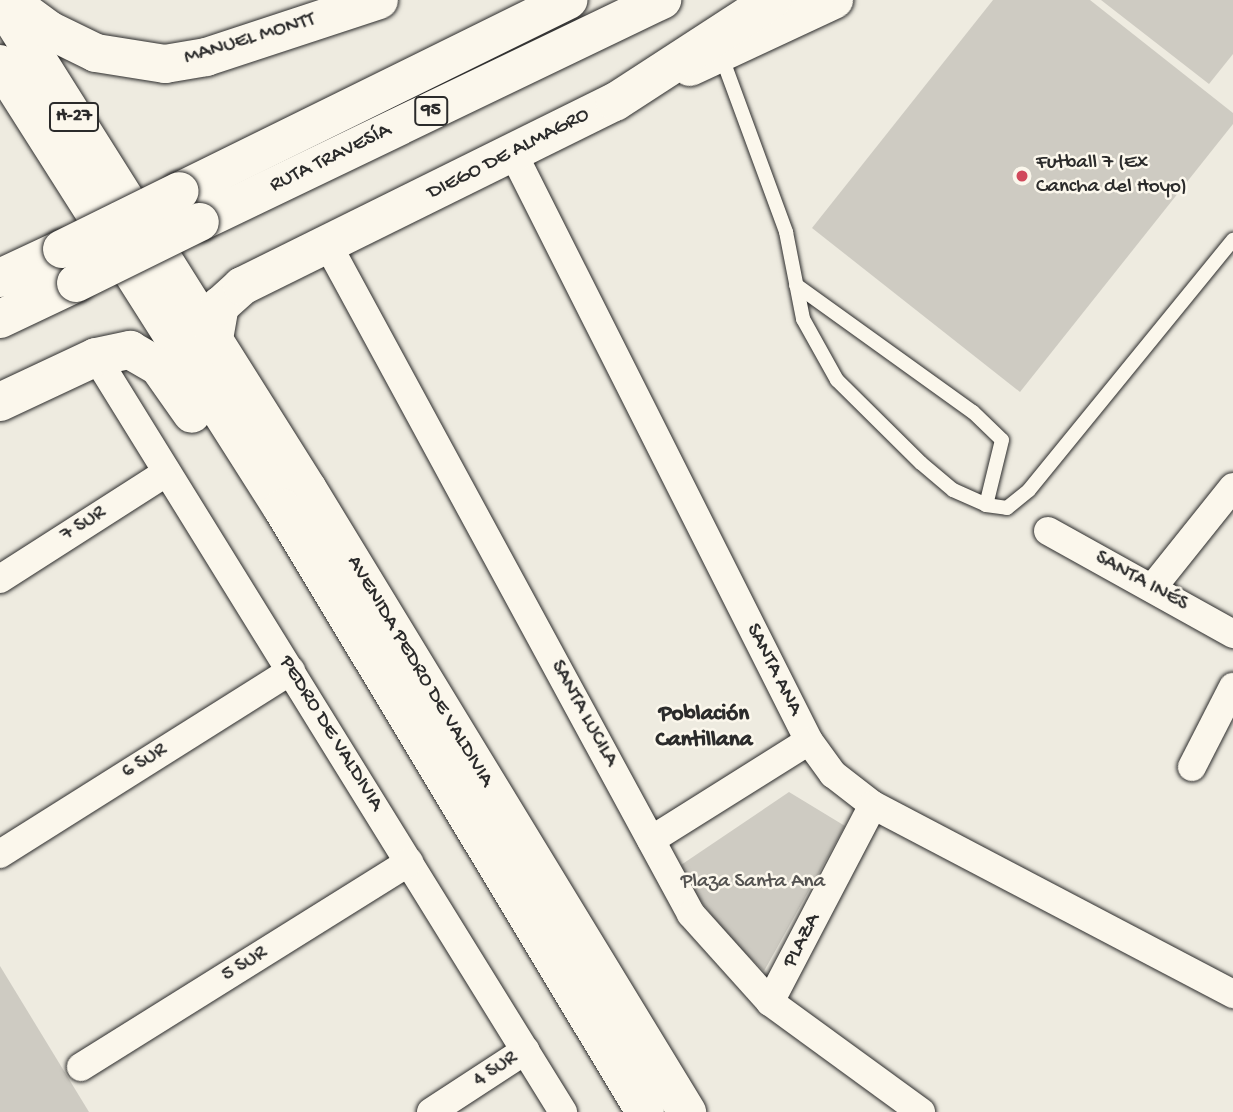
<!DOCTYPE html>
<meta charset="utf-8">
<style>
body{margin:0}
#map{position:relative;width:1233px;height:1112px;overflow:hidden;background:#eeebe0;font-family:"Gochi Hand",sans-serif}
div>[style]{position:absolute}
.green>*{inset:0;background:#cecbc2}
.roads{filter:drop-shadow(0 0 2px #2b2b2b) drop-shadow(0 0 2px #2b2b2b)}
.service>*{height:14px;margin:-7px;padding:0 7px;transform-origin:7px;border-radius:7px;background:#fbf7ec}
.minor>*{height:28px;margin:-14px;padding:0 14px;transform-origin:14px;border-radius:14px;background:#fbf7ec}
.secondary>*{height:38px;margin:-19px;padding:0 19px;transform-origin:19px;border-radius:19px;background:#fbf7ec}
.primary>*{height:38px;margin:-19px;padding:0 19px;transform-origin:19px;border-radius:19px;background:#fbf7ec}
.trunk>*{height:38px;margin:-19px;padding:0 19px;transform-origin:19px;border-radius:19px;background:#fbf7ec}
.bridges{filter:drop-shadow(0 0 2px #2b2b2b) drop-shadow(0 0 2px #2b2b2b)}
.trunk-bridge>*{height:38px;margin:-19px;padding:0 19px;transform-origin:19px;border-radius:19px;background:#fbf7ec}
.dots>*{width:19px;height:19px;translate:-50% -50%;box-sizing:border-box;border:4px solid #fbf7ec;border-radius:50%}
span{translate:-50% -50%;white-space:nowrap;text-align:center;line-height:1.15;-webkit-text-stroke:5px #fbf7ec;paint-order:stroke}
.shield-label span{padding:2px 5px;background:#fbf7ec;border:2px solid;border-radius:5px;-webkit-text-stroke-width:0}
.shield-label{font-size:19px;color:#2b2b2b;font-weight:700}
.street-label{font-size:21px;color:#2b2b2b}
.poi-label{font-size:21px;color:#2b2b2b}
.left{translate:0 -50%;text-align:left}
.park-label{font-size:21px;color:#545351}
.neighbourhood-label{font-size:23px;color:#2b2b2b;font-weight:700}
</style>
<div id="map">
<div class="green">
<div style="clip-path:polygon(993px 0,1090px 0,1233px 113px,1233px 124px,1020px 392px,812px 228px)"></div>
<div style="clip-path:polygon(1101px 0,1233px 0,1233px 54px,1209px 84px)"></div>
<div style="clip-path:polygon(789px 792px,845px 826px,764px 971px,734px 943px,675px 869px)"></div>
<div style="clip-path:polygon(0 966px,89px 1112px,0 1112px)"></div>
</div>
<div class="roads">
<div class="service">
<div style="left:721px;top:55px;width:189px;rotate:69.8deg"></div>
<div style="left:786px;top:232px;width:89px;rotate:78.9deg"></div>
<div style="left:803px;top:319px;width:70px;rotate:60.9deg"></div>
<div style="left:837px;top:380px;width:118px;rotate:44.7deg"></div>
<div style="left:921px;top:463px;width:42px;rotate:40.2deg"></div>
<div style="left:953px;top:490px;width:36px;rotate:24deg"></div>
<div style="left:986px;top:505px;width:21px;rotate:8deg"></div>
<div style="left:1007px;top:508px;width:28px;rotate:-39deg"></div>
<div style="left:1029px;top:490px;width:323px;rotate:-50.8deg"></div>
<div style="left:796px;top:285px;width:218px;rotate:35.7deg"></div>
<div style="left:973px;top:412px;width:40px;rotate:44deg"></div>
<div style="left:1002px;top:440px;width:67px;rotate:103.8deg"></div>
</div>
<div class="minor">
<div style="left:513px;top:153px;width:658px;rotate:63.28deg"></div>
<div style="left:809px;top:741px;width:41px;rotate:54deg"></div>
<div style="left:833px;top:774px;width:51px;rotate:37.8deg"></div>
<div style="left:873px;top:805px;width:407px;rotate:27.7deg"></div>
<div style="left:329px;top:247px;width:759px;rotate:61.51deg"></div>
<div style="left:691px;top:914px;width:118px;rotate:48.1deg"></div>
<div style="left:770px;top:1002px;width:187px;rotate:36.1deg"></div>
<div style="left:96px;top:357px;width:888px;rotate:58.26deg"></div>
<div style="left:1048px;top:531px;width:212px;rotate:29.1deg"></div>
<div style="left:0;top:579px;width:198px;rotate:-32.6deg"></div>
<div style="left:1153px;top:587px;width:128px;rotate:-51.3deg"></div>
<div style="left:1192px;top:767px;width:90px;rotate:-62.9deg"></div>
<div style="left:651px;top:840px;width:186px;rotate:-32.1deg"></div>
<div style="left:0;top:854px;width:344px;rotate:-32.2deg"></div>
<div style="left:770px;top:1002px;width:222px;rotate:-62.4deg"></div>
<div style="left:81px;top:1067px;width:387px;rotate:-32deg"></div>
<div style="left:431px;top:1112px;width:113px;rotate:-33.1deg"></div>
</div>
<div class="secondary">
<div style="left:690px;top:67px;width:159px;rotate:-25deg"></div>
</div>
<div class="primary">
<div style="left:0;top:0;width:577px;rotate:57.83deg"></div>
<div style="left:307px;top:488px;width:731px;rotate:58.66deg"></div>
<div style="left:11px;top:2px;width:47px;rotate:36.4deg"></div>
<div style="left:49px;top:30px;width:52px;rotate:26.1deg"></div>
<div style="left:96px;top:53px;width:70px;rotate:9.1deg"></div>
<div style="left:165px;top:64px;width:42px;rotate:-9.7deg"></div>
<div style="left:206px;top:57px;width:182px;rotate:-18.2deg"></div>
<div style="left:0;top:64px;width:526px;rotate:57.58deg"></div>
<div style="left:282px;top:508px;width:705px;rotate:58.99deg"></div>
<div style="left:214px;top:339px;width:34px;rotate:-80deg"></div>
<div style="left:220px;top:306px;width:30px;rotate:-42deg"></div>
<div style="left:242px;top:286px;width:416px;rotate:-26.3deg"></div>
<div style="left:0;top:402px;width:106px;rotate:-25.1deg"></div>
<div style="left:96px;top:357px;width:35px;rotate:-12deg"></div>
<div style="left:130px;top:350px;width:34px;rotate:30deg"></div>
<div style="left:159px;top:367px;width:57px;rotate:54.9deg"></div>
</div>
<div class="trunk">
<div style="left:615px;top:102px;width:187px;rotate:-33deg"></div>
<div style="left:180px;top:191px;width:433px;rotate:-26.2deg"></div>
<div style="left:200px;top:222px;width:513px;rotate:-25.67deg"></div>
<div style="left:0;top:278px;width:68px;rotate:-25.1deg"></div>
<div style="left:0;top:319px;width:84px;rotate:-25.3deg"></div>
</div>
</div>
<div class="bridges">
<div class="trunk-bridge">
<div style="left:62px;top:249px;width:131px;rotate:-26.2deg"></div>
<div style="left:76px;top:283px;width:138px;rotate:-26.2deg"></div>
</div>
</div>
<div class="dots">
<div style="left:1022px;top:176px;background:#d1495b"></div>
</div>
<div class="shield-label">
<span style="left:431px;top:111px">95</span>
<span style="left:74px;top:117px">H-27</span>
</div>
<div class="street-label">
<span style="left:250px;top:40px;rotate:-17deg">MANUEL MONTT</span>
<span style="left:509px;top:155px;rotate:-27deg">DIEGO DE ALMAGRO</span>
<span style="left:331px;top:159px;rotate:-26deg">RUTA TRAVESÍA</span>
<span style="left:84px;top:525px;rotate:-33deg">7 SUR</span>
<span style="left:1141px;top:582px;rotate:29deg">SANTA INÉS</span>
<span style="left:773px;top:670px;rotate:63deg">SANTA ANA</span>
<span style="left:419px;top:672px;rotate:59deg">AVENIDA PEDRO DE VALDIVIA</span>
<span style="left:583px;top:714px;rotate:61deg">SANTA LUCILA</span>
<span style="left:330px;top:734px;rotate:58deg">PEDRO DE VALDIVIA</span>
<span style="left:145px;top:762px;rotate:-32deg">6 SUR</span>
<span style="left:803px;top:941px;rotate:-63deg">PLAZA</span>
<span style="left:245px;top:965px;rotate:-32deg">5 SUR</span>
<span style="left:496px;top:1070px;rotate:-33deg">4 SUR</span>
</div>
<div class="poi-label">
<span class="left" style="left:1036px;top:176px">Futball 7 (Ex<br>Cancha del Hoyo)</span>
</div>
<div class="park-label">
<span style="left:753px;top:883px">Plaza Santa Ana</span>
</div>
<div class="neighbourhood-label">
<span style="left:704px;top:728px">Población<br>Cantillana</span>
</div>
</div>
